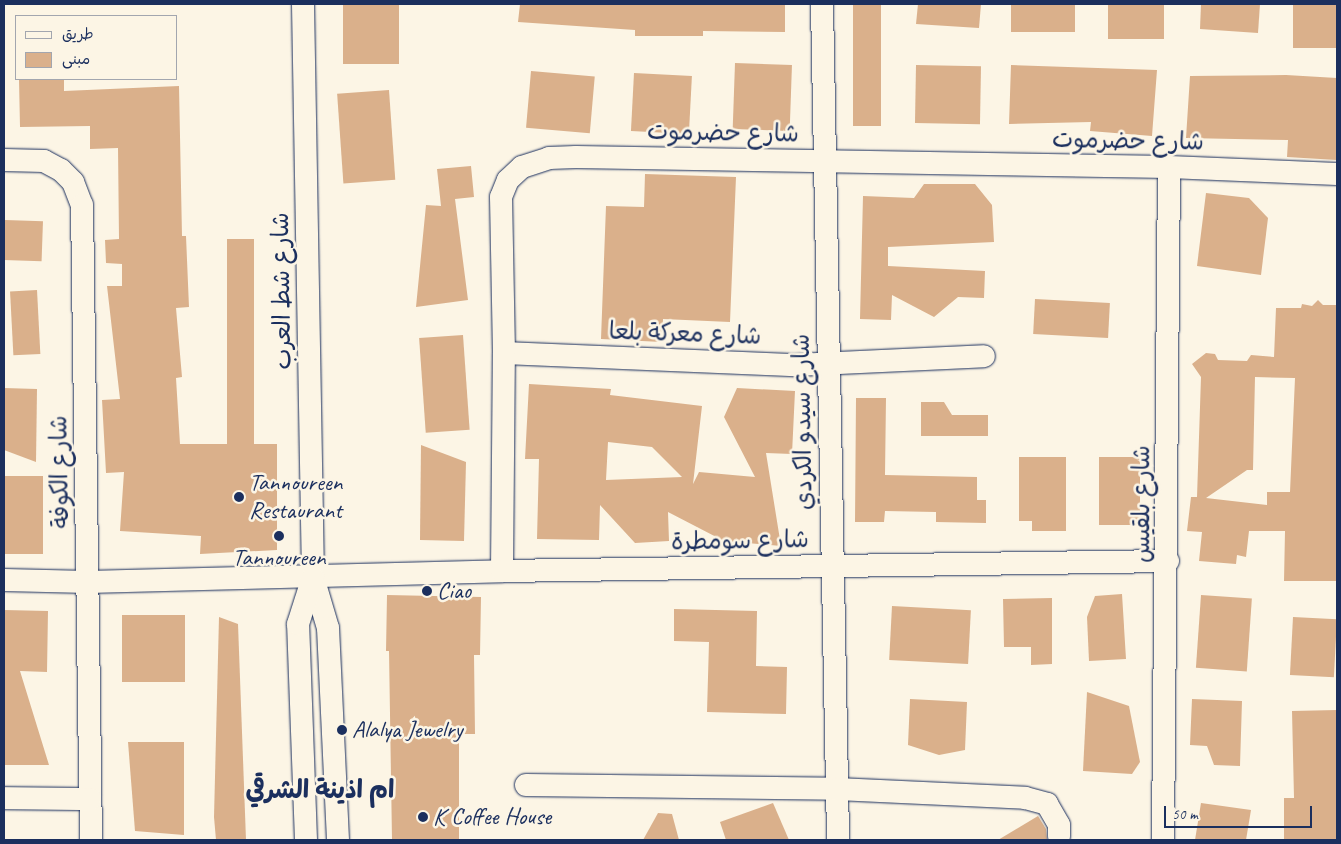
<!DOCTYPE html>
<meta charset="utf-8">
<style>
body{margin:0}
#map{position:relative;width:1341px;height:844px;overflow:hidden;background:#fcf5e5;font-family:Caveat,"Playpen Sans Arabic",sans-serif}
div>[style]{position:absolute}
.building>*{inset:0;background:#dab08b;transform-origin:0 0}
.roads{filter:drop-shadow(0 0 1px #1b2f5e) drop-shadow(0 0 1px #1b2f5e)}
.minor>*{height:22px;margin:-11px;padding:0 11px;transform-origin:11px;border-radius:11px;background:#fcf5e5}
.dots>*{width:14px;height:14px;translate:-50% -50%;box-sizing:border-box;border:2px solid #fcf5e5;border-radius:50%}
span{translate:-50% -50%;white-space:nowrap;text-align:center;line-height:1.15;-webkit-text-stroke:5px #fcf5e5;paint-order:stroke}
.street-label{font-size:24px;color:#1b2f5e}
.poi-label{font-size:24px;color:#1b2f5e}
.left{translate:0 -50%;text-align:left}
.neighbourhood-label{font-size:25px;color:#1b2f5e;font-weight:700}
.frame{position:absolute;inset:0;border:5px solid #1b2f5e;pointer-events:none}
.legend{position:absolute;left:15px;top:15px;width:162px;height:65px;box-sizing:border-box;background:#fcf5e5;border:1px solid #a2a6af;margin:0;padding:6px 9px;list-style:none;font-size:15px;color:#1b2f5e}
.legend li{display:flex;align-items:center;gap:10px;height:25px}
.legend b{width:25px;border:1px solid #a2a6af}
.scale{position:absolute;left:1164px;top:806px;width:148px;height:22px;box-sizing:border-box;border:2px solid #1b2f5e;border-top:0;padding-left:6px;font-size:15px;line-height:18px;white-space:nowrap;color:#1b2f5e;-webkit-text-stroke:4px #fcf5e5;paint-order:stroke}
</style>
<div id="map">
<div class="building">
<div style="left:343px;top:4px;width:56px;height:60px"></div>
<div style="clip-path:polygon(520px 4px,785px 4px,785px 32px,703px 31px,703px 36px,635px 36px,635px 30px,518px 22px)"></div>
<div style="left:853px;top:4px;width:28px;height:122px"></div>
<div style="clip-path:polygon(918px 4px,981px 4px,979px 28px,916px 24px)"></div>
<div style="left:1011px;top:4px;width:64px;height:28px"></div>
<div style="left:1108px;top:4px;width:56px;height:35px"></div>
<div style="clip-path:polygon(1201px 4px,1260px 4px,1258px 33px,1200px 29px)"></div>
<div style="left:1293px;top:4px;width:44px;height:44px"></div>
<div style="left:735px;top:63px;width:57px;height:66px;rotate:2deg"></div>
<div style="left:916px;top:65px;width:65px;height:58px;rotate:1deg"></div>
<div style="clip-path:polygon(1011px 65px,1157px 70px,1152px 136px,1090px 131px,1091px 122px,1009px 124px)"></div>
<div style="left:531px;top:71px;width:64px;height:57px;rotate:5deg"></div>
<div style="left:634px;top:73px;width:58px;height:58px;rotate:3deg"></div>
<div style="clip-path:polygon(1286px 75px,1337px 78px,1337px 160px,1287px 157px,1288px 140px,1186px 138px,1190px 76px)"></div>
<div style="clip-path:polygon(19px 79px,64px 79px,64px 91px,179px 86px,182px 236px,186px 236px,189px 307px,176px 308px,182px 377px,176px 378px,180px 444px,227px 444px,227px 239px,254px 239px,254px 444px,277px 444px,277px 550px,200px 554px,201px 536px,120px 531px,124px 472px,106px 473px,102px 400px,120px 399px,107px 286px,122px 286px,122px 264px,106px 263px,105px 240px,119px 239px,118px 148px,90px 149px,90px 126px,20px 127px)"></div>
<div style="left:389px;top:90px;width:90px;height:52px;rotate:86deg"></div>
<div style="clip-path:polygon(471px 166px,474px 197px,455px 199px,468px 300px,416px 307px,426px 205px,441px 206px,437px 169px)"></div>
<div style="clip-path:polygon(645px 174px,736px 177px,730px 322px,663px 319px,662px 342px,601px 339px,606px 206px,644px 207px)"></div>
<div style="clip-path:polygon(924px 184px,975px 184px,992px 205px,994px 242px,888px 247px,888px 266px,985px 271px,984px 298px,958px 297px,934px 317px,892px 295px,891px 320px,860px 319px,863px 196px,914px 198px)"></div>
<div style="clip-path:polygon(1206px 193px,1249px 198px,1268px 218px,1261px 275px,1197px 266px)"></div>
<div style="left:5px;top:220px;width:38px;height:40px;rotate:2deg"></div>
<div style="left:37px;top:290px;width:64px;height:27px;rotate:87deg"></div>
<div style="left:1035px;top:299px;width:75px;height:35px;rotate:3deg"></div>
<div style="clip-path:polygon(evenodd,1318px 300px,1323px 305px,1337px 305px,1337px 581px,1284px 581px,1285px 531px,1249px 531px,1246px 557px,1237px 555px,1236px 564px,1199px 561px,1202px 532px,1187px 531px,1191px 497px,1197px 497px,1201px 377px,1192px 364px,1206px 353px,1215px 354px,1218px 360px,1247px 361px,1251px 355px,1274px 357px,1276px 308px,1301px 308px,1302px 304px,1312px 306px,1318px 300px,1255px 377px,1295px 378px,1290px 492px,1267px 492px,1267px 505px,1206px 498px,1247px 470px,1253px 470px,1255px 377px)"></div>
<div style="left:463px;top:335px;width:95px;height:44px;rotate:86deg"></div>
<div style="clip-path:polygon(evenodd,529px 384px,611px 389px,610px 395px,702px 406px,693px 484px,699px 472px,755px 477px,724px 417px,737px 388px,795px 391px,792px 454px,766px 453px,781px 546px,724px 541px,668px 512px,669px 541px,635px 543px,600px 505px,599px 540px,537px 539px,539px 459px,525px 459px,529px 384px,608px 442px,652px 447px,682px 477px,606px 480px,608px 442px)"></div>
<div style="clip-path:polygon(4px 388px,37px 389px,36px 462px,4px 450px)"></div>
<div style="clip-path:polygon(856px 398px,886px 398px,885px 475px,977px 477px,977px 500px,986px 500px,986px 523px,936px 522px,936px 512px,885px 511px,884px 522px,855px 522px)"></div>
<div style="clip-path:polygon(921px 402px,944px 402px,952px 415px,988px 415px,988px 436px,921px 436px)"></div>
<div style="clip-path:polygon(421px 445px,466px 462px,464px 541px,420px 540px)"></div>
<div style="clip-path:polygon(1019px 457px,1066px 457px,1066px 531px,1032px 531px,1032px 521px,1019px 521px)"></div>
<div style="left:1099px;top:457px;width:41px;height:68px"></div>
<div style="left:4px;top:476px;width:39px;height:78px"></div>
<div style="clip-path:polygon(1122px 594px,1126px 659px,1089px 661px,1087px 617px,1095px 596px)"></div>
<div style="clip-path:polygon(387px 595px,481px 597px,480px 655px,474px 655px,475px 734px,459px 734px,459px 840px,392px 840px,389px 651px,386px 651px)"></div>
<div style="left:1201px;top:595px;width:51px;height:73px;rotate:4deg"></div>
<div style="clip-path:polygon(1052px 598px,1052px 664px,1031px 665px,1031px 647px,1004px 647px,1003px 599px)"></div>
<div style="left:892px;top:606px;width:79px;height:54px;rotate:3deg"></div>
<div style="clip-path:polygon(674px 609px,757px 611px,756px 666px,787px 667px,786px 714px,707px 712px,709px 642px,674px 641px)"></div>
<div style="clip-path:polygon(4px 610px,48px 611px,47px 672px,20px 671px,49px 765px,4px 765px)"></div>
<div style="left:122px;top:615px;width:63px;height:67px"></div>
<div style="clip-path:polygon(219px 617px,238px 624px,246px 840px,216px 840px,214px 817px)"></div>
<div style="left:1293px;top:617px;width:44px;height:58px;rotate:3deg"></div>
<div style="clip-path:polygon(1087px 692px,1129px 706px,1140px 762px,1132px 774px,1083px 771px)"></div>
<div style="clip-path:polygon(910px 699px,967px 702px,965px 750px,939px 755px,908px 745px)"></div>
<div style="clip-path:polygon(1192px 699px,1242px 701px,1240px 766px,1214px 765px,1207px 746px,1190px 745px)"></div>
<div style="clip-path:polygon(1337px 710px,1337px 840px,1284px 840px,1284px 798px,1294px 798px,1292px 711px)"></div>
<div style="clip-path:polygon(128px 742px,184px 742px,184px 835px,135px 831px)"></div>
<div style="clip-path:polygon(773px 803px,789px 840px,726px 840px,720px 822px)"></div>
<div style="clip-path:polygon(1201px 803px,1251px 810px,1246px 840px,1195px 840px)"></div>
<div style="clip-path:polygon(658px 813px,672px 814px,679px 840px,643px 840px)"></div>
<div style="clip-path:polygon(1038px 816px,1046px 829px,1047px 840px,998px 840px)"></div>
</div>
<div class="roads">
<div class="minor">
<div style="left:303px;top:4px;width:573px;rotate:89deg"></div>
<div style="left:313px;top:577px;width:53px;rotate:73.6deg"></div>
<div style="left:328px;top:628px;width:212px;rotate:87.3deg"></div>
<div style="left:822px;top:4px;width:836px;rotate:88.9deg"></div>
<div style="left:4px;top:160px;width:40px;rotate:1.4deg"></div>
<div style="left:44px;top:161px;width:19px;rotate:28deg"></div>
<div style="left:61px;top:170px;width:17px;rotate:45deg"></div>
<div style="left:73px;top:182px;width:25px;rotate:69deg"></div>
<div style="left:82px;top:205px;width:635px;rotate:89.19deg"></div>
<div style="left:504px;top:353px;width:292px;rotate:2.4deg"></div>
<div style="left:796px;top:365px;width:188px;rotate:-2.7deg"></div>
<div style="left:502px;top:571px;width:218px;rotate:-89.5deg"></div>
<div style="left:504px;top:353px;width:156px;rotate:-91.1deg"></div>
<div style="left:501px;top:197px;width:18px;rotate:-68deg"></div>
<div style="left:508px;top:180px;width:19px;rotate:-43deg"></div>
<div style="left:522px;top:167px;width:28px;rotate:-18deg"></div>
<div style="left:549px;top:158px;width:27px;rotate:-2deg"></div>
<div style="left:576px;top:157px;width:593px;rotate:0.97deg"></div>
<div style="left:1169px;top:167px;width:168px;rotate:2.4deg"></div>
<div style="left:4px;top:580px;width:84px;rotate:1.4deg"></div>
<div style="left:88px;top:582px;width:414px;rotate:-1.5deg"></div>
<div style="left:502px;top:571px;width:666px;rotate:-0.86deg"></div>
<div style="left:526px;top:785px;width:311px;rotate:0.7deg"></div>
<div style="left:837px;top:789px;width:188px;rotate:2.7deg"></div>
<div style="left:1025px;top:798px;width:23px;rotate:15deg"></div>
<div style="left:1047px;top:804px;width:24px;rotate:60deg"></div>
<div style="left:1059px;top:825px;width:11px;rotate:90deg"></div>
<div style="left:4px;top:798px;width:86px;rotate:0.7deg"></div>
<div style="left:306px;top:840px;width:216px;rotate:-92.1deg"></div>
<div style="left:298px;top:624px;width:49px;rotate:-72.3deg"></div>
<div style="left:1163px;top:840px;width:673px;rotate:-89.49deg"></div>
</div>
</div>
<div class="dots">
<div style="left:239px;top:497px;background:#1b2f5e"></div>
<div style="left:279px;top:536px;background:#1b2f5e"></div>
<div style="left:427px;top:591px;background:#1b2f5e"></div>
<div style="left:342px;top:730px;background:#1b2f5e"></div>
<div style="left:423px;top:817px;background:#1b2f5e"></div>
</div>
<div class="street-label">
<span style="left:723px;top:133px;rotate:1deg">شارع حضرموت</span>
<span style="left:1128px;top:141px;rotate:1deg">شارع حضرموت</span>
<span style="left:282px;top:291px;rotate:-91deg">شارع شط العرب</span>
<span style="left:685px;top:334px;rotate:2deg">شارع معركة بلعا</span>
<span style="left:803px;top:422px;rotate:-91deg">شارع سيدو الكردي</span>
<span style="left:60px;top:472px;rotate:-91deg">شارع الكوفة</span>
<span style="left:1142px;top:504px;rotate:-90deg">شارع بلقيس</span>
<span style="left:740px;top:541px;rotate:-1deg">شارع سومطرة</span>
</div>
<div class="poi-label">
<span class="left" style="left:249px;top:497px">Tannoureen<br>Restaurant</span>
<span style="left:279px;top:558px">Tannoureen</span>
<span class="left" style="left:437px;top:591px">Ciao</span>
<span class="left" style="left:352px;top:730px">Alalya Jewelry</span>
<span class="left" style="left:433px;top:817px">K Coffee House</span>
</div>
<div class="neighbourhood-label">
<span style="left:320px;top:790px">ام اذينة الشرقي</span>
</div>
<div class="frame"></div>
<ul class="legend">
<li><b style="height:6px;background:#fcf5e5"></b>طريق</li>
<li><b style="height:14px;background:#dab08b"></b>مبنى</li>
</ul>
<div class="scale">50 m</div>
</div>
